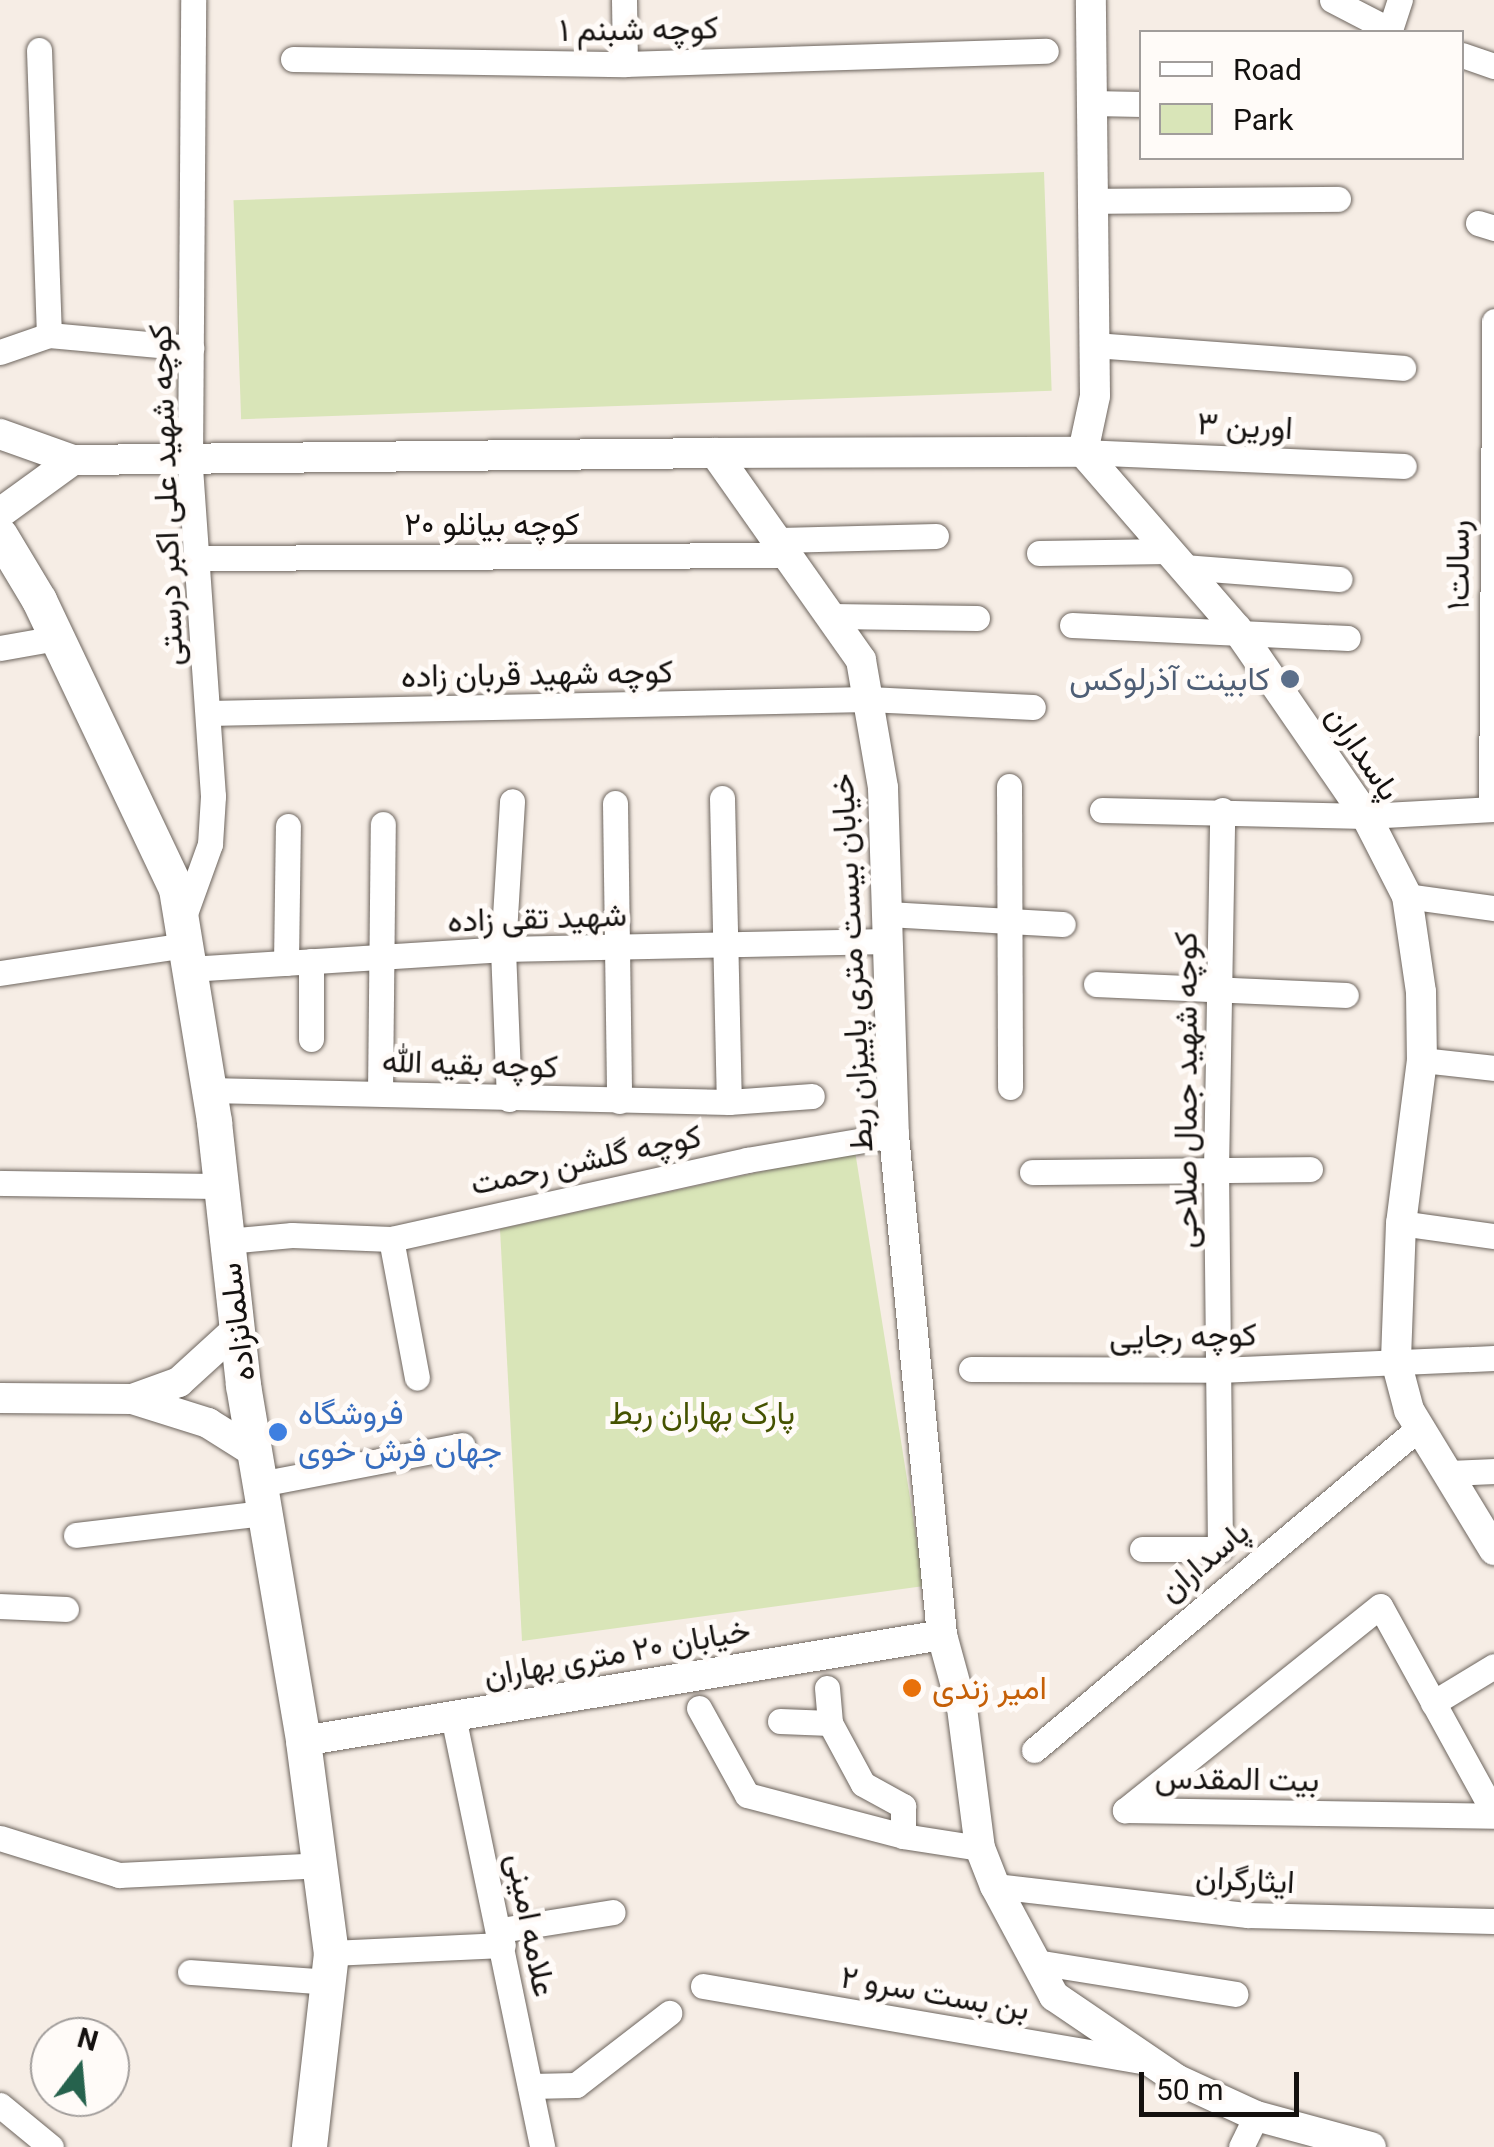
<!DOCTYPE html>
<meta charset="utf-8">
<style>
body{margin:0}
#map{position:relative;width:1494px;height:2147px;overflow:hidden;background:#f6ede5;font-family:Roboto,Vazirmatn,sans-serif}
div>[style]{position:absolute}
.green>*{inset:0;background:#d9e5b8;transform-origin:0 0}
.roads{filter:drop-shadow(0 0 2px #6d655e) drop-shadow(0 0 2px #6d655e)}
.minor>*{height:25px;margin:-12.5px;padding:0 12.5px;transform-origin:12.5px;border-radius:12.5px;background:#fff}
.tertiary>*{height:30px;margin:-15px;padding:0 15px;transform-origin:15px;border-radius:15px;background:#fff}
.secondary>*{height:35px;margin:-17.5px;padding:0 17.5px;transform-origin:17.5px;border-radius:17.5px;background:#fff}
.dots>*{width:28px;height:28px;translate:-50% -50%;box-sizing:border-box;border:5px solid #fffbf8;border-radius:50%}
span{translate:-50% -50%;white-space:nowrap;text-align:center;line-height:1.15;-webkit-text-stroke:10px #fffbf8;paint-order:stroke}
.street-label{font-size:32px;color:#14110f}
.service-label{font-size:32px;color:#4e5e75}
.right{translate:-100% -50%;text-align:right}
.park-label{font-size:32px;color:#455200}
.shop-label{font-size:32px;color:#366cbe}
.left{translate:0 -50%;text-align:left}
.food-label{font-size:32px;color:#c56008}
.legend{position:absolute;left:1139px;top:30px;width:325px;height:130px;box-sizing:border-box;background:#fffbf8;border:2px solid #a19d9b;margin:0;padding:12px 18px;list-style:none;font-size:30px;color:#14110f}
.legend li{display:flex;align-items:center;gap:20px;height:50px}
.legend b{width:50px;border:2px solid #a19d9b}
.north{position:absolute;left:30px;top:2017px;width:100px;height:100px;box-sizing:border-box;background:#fffbf8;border:2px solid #a19d9b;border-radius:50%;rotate:16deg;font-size:28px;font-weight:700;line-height:40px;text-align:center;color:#14110f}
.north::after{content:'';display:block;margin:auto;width:35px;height:45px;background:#26624d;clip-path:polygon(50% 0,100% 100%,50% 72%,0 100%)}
.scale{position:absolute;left:1139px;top:2072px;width:160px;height:45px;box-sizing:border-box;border:5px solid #14110f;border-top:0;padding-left:12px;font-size:30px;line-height:35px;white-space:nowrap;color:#14110f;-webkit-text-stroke:8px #fffbf8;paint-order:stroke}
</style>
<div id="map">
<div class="green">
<div style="left:1044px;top:172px;width:219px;height:811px;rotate:88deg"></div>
<div style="clip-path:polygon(855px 1151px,924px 1586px,522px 1641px,500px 1229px)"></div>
</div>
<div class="roads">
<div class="minor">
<div style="left:624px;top:0;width:64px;rotate:89.1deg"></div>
<div style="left:1332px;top:0;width:65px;rotate:27.3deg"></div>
<div style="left:1390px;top:30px;width:32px;rotate:-72deg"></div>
<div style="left:39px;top:50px;width:285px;rotate:88deg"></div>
<div style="left:1462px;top:55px;width:34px;rotate:19deg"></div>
<div style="left:293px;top:59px;width:332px;rotate:0.9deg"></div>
<div style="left:625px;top:64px;width:421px;rotate:-1.8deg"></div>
<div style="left:1091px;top:103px;width:51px;rotate:1.1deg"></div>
<div style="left:1090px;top:201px;width:248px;rotate:-0.5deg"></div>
<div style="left:1478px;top:223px;width:17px;rotate:17deg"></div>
<div style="left:1093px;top:345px;width:311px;rotate:4.2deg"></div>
<div style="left:0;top:352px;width:52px;rotate:-19.1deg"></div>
<div style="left:49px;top:335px;width:143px;rotate:5.2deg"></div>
<div style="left:1083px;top:452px;width:321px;rotate:2.5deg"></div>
<div style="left:779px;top:540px;width:157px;rotate:-1.5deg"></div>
<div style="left:1039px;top:553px;width:130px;rotate:-0.9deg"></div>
<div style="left:197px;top:558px;width:591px;rotate:-0.29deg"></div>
<div style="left:1183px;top:567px;width:157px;rotate:4.4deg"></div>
<div style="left:831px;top:616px;width:146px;rotate:0.8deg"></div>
<div style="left:1072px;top:625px;width:276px;rotate:2.7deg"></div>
<div style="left:0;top:648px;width:58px;rotate:-10deg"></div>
<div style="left:208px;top:713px;width:660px;rotate:-1.22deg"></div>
<div style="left:868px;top:699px;width:165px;rotate:2.8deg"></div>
<div style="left:1009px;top:786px;width:301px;rotate:89.8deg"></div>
<div style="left:722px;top:798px;width:304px;rotate:88.7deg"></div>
<div style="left:615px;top:803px;width:298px;rotate:89.2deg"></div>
<div style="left:1491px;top:809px;width:488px;rotate:-89.6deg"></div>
<div style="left:1102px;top:810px;width:264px;rotate:1.3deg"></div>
<div style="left:1366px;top:816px;width:128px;rotate:-3.1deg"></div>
<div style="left:1407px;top:896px;width:88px;rotate:7.9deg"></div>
<div style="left:887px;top:914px;width:176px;rotate:3.3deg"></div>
<div style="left:183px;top:919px;width:80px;rotate:-70.2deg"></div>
<div style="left:210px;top:844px;width:48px;rotate:-86.4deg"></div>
<div style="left:213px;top:796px;width:334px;rotate:-94deg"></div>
<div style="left:190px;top:463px;width:463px;rotate:-89.6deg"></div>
<div style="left:286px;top:963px;width:137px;rotate:-89.2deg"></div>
<div style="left:189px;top:969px;width:315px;rotate:-3.6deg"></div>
<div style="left:503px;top:949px;width:385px;rotate:-1.2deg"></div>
<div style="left:0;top:973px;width:187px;rotate:-8.6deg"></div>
<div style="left:1096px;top:984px;width:250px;rotate:2.5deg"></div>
<div style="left:311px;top:1039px;width:78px;rotate:-90deg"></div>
<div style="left:1422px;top:1060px;width:72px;rotate:6.3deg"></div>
<div style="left:209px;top:1090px;width:520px;rotate:1.32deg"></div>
<div style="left:729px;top:1102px;width:83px;rotate:-4.1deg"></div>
<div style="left:380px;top:1093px;width:269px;rotate:-89.4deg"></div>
<div style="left:509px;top:1099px;width:150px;rotate:-92.3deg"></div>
<div style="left:503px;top:949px;width:148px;rotate:-86.5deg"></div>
<div style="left:1032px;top:1172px;width:278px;rotate:-0.6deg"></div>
<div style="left:0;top:1183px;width:221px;rotate:0.8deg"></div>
<div style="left:1401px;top:1223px;width:94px;rotate:8deg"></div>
<div style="left:391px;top:1239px;width:141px;rotate:79.4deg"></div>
<div style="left:227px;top:1241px;width:65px;rotate:-5.3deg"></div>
<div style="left:292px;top:1235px;width:99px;rotate:2.3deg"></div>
<div style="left:391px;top:1239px;width:365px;rotate:-12.5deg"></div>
<div style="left:747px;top:1160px;width:149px;rotate:-9.7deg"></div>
<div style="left:971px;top:1369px;width:248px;rotate:0.2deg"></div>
<div style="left:1219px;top:1370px;width:275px;rotate:-2.5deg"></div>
<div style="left:1450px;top:1473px;width:44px;rotate:-2.6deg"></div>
<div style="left:260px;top:1484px;width:206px;rotate:-10.9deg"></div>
<div style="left:76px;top:1535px;width:189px;rotate:-6.7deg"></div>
<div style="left:1142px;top:1549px;width:78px"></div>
<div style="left:1220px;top:1549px;width:378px;rotate:-90.6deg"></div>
<div style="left:1216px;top:1171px;width:361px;rotate:-89deg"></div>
<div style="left:0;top:1606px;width:66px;rotate:2.6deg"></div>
<div style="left:827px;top:1688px;width:35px;rotate:85deg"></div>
<div style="left:830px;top:1723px;width:69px;rotate:61.6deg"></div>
<div style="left:863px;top:1784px;width:46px;rotate:28.8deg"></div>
<div style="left:903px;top:1806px;width:30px;rotate:90deg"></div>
<div style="left:903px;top:1836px;width:78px;rotate:8.9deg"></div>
<div style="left:1433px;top:1703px;width:71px;rotate:-31.2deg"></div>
<div style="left:699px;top:1708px;width:99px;rotate:61.1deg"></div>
<div style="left:747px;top:1795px;width:161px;rotate:14.7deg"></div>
<div style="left:453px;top:1716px;width:440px;rotate:78.3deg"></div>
<div style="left:780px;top:1721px;width:50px;rotate:2.3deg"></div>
<div style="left:1034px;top:1750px;width:503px;rotate:-39.92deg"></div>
<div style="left:1494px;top:1813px;width:236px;rotate:-118.8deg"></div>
<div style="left:1380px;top:1606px;width:327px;rotate:141.3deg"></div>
<div style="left:1125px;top:1810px;width:369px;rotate:0.9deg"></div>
<div style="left:0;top:1838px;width:125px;rotate:17.3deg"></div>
<div style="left:119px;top:1875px;width:201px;rotate:-2.8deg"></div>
<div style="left:995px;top:1886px;width:254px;rotate:6.6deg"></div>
<div style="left:1247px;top:1915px;width:247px;rotate:1.4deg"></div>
<div style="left:501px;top:1930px;width:113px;rotate:-9.1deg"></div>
<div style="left:331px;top:1953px;width:172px;rotate:-2.7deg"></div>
<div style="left:1036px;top:1962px;width:202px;rotate:9.1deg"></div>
<div style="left:190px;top:1972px;width:139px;rotate:4.1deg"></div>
<div style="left:703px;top:1986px;width:450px;rotate:9.7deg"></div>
<div style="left:530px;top:2086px;width:46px;rotate:-1.2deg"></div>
<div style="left:576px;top:2085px;width:118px;rotate:-37.7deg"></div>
<div style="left:0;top:2105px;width:66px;rotate:39.5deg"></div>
<div style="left:1241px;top:2147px;width:34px;rotate:-64deg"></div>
</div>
<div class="tertiary">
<div style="left:0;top:434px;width:77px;rotate:19.6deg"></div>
<div style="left:73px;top:460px;width:642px;rotate:-0.62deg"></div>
<div style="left:715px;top:453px;width:253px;rotate:54.8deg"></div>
<div style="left:861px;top:660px;width:130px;rotate:80.2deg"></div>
<div style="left:883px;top:788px;width:347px;rotate:88.2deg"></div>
<div style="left:894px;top:1135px;width:502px;rotate:84.52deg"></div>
<div style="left:942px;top:1635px;width:76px;rotate:74.7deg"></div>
<div style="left:962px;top:1708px;width:141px;rotate:82.7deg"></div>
<div style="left:980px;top:1848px;width:41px;rotate:68.5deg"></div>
<div style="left:995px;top:1886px;width:125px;rotate:61.8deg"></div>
<div style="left:1054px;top:1996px;width:148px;rotate:34.2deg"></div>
<div style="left:1176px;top:2079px;width:88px;rotate:24.8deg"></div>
<div style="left:1256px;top:2116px;width:119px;rotate:15.1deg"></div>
<div style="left:1083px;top:452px;width:235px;rotate:49deg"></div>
<div style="left:1237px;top:629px;width:227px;rotate:55.4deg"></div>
<div style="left:1366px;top:816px;width:90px;rotate:62.9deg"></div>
<div style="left:1407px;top:896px;width:97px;rotate:81.7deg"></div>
<div style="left:1421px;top:992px;width:68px;rotate:89.2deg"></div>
<div style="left:1422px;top:1060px;width:164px;rotate:97.3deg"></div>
<div style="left:1401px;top:1223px;width:138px;rotate:92.1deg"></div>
<div style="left:1396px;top:1361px;width:51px;rotate:75.1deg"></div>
<div style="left:1409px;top:1410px;width:164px;rotate:58.7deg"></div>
<div style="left:1083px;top:452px;width:57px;rotate:-77.9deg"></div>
<div style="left:1095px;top:396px;width:396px;rotate:-90.6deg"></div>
<div style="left:715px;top:453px;width:368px;rotate:-0.2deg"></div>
<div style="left:0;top:513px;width:90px;rotate:-36deg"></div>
<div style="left:0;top:1398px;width:132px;rotate:0.4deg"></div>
<div style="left:132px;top:1399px;width:80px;rotate:17.5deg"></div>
<div style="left:208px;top:1423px;width:54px;rotate:32.2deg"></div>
<div style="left:132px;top:1399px;width:50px;rotate:-19.9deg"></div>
<div style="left:179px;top:1382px;width:79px;rotate:-42.4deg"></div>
<div style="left:303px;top:1741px;width:648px;rotate:-9.42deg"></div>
</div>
<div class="secondary">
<div style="left:0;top:535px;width:76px;rotate:59deg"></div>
<div style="left:39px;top:600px;width:320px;rotate:64.6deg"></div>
<div style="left:176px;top:889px;width:236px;rotate:80.7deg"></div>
<div style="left:214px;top:1122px;width:265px;rotate:83.7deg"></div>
<div style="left:243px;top:1385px;width:361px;rotate:80.4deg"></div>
<div style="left:303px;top:1741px;width:214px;rotate:82.5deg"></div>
<div style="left:331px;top:1953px;width:195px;rotate:96.5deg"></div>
</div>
</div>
<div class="dots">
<div style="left:1290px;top:679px;background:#5c6f8a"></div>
<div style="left:278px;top:1432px;background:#3f7fe0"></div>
<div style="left:912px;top:1688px;background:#e8710a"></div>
</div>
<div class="street-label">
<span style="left:639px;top:29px;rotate:-1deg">کوچه شبنم ۱</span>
<span style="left:1245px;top:426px;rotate:3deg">اورین ۳</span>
<span style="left:166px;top:495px;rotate:-92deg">کوچه شهید علی اکبر درستی</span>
<span style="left:492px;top:524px">کوچه بیانلو ۲۰</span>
<span style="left:1458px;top:565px;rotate:-90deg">رسالت۱</span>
<span style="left:537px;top:674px;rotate:-1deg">کوچه شهید قربان زاده</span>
<span style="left:1363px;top:753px;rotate:56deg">پاسداران</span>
<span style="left:537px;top:918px;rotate:-2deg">شهید تقی زاده</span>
<span style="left:852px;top:963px;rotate:-93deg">خیابان بیست متری پاییزان ربط</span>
<span style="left:470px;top:1064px;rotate:2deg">کوچه بقیه الله</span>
<span style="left:1186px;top:1090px;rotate:-90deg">کوچه شهید جمال صلاحی</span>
<span style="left:586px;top:1160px;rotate:-12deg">کوچه گلشن رحمت</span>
<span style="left:237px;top:1322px;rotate:-97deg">سلمانزاده</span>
<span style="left:1183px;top:1336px;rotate:-1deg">کوچه رجایی</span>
<span style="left:1204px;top:1561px;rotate:-40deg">پاسداران</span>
<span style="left:617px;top:1653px;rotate:-10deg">خیابان ۲۰ متری بهاران</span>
<span style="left:1237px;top:1779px;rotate:1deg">بیت المقدس</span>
<span style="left:1245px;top:1880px;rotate:3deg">ایثارگران</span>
<span style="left:531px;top:1925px;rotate:79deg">علامه امینی</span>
<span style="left:935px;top:1993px;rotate:10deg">بن بست سرو ۲</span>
</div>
<div class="service-label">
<span class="right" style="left:1270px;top:679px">کابینت آذرلوکس</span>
</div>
<div class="park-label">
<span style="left:702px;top:1413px">پارک بهاران ربط</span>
</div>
<div class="shop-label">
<span class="left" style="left:298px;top:1432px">فروشگاه<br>جهان فرش خوی</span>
</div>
<div class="food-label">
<span class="left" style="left:932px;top:1688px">امیر زندی</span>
</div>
<ul class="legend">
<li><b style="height:12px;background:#fff"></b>Road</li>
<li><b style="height:28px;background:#d9e5b8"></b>Park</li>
</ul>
<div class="north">N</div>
<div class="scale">50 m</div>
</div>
